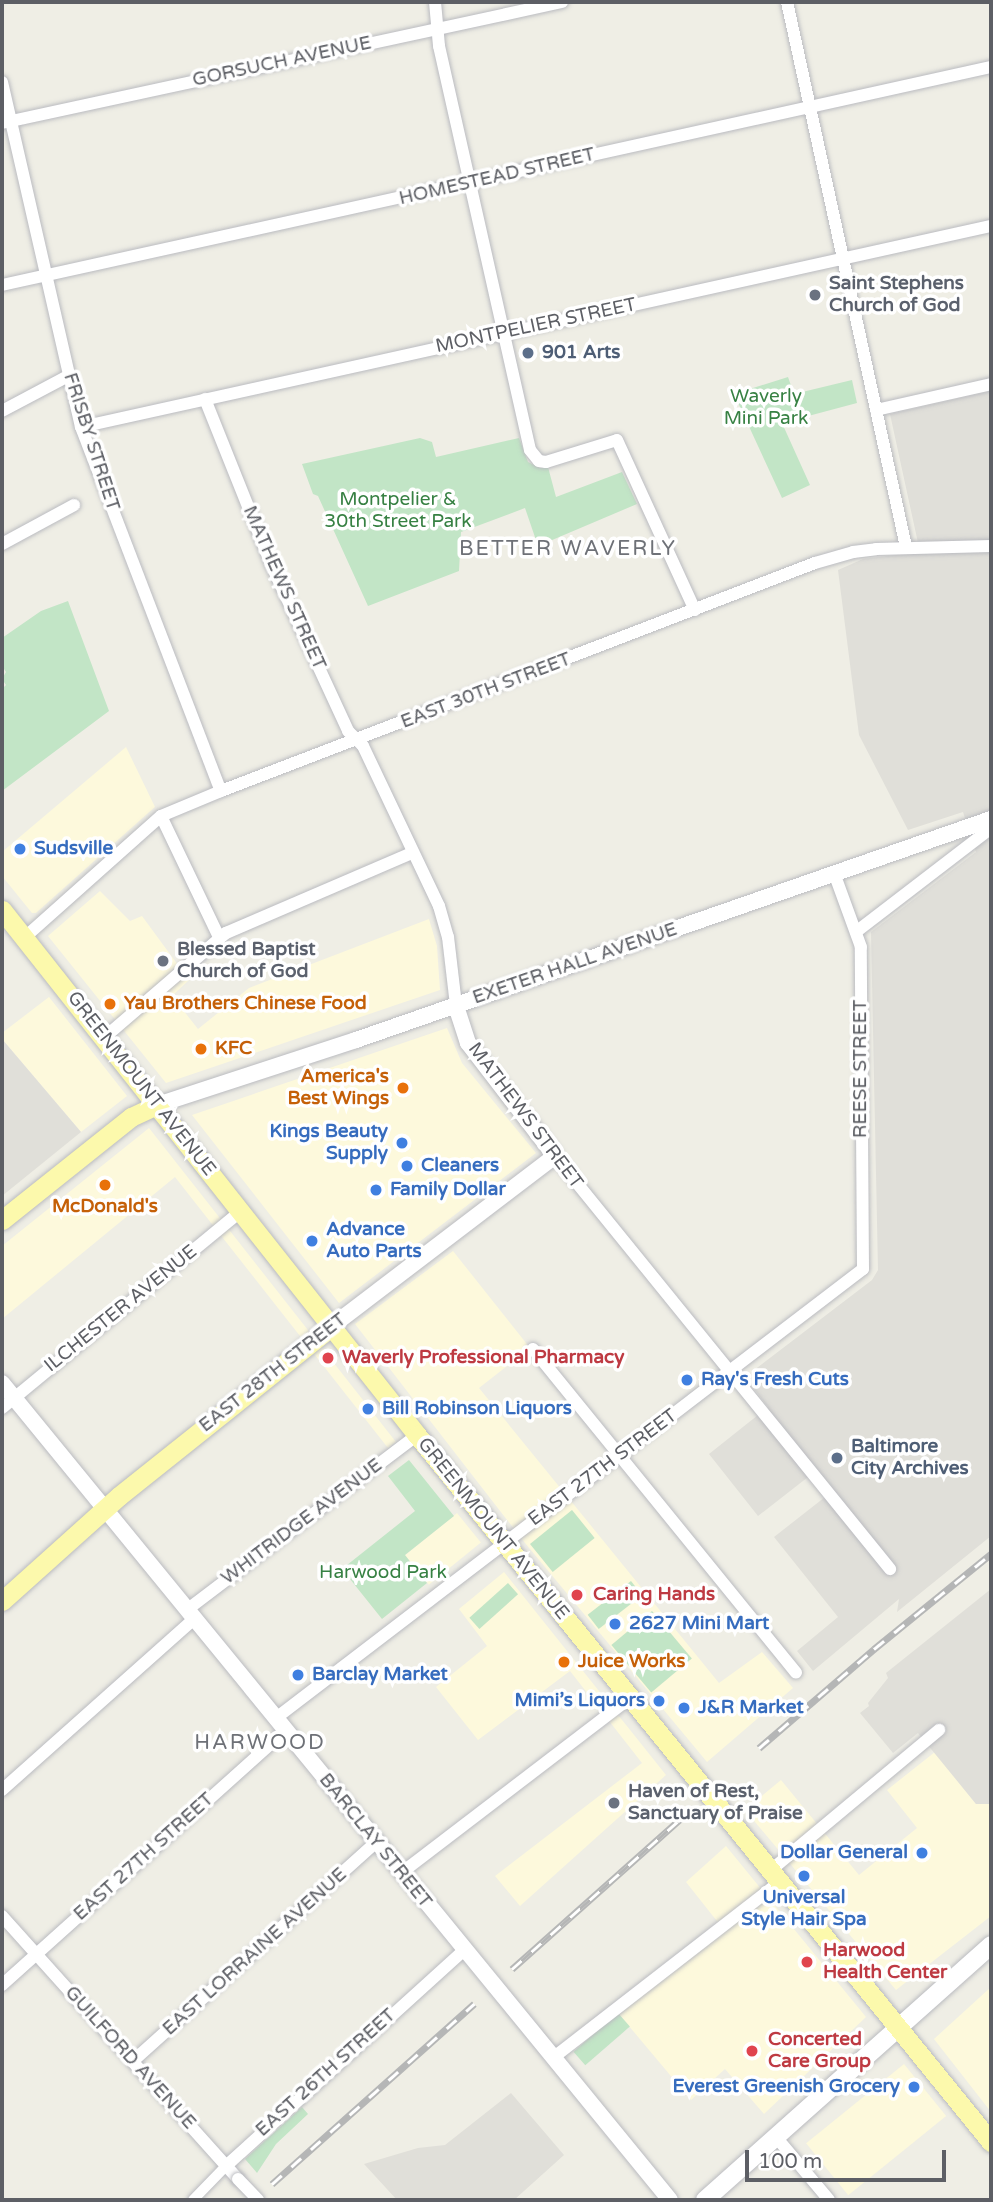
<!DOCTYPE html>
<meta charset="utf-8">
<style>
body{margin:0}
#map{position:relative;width:993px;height:2202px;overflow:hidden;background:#efeee5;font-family:"Varela Round",sans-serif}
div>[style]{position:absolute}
.commercial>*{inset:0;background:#fdf9dc;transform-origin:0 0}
.industrial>*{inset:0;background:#e0dfd9}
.green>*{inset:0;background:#c2e5c6;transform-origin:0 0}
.roads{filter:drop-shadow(0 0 2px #babbc0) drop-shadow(0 0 2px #babbc0)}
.pedestrian>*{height:10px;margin:-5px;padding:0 5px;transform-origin:5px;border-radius:5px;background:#fff}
.minor>*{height:12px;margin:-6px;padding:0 6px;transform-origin:6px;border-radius:6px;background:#fff}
.tertiary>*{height:16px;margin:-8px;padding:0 8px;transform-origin:8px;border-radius:8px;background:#fff}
.secondary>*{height:18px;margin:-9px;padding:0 9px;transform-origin:9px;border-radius:9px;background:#fff}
.primary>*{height:19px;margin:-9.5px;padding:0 9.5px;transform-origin:9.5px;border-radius:9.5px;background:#fcf9ac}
.rail>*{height:7px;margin-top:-3.5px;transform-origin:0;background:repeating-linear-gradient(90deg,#fff 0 13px,#b5b6b6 0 26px);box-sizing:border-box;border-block:2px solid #b5b6b6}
.bridges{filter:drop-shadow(0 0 2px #babbc0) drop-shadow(0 0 2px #babbc0)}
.minor-bridge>*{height:12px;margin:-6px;padding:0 6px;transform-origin:6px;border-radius:6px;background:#fff}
.dots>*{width:19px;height:19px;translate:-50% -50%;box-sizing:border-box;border:4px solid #fff;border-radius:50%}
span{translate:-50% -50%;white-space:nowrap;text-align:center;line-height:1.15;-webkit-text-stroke:7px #fff;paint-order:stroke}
.street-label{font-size:19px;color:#5d5f65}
.worship-label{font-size:19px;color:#5b616d;font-weight:700}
.left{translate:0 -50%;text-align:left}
.service-label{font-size:19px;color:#4e5e75;font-weight:700}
.park-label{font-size:19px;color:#378143}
.shop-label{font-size:19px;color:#366cbe;font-weight:700}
.right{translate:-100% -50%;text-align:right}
.food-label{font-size:19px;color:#c56008;font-weight:700}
.health-label{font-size:19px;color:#be3a42;font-weight:700}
.neighbourhood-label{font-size:21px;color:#6e7177;letter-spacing:2px}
.frame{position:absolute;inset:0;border:4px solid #5d5f65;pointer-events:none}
.scale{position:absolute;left:745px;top:2150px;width:201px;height:32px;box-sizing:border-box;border:4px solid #5d5f65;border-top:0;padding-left:9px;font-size:21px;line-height:24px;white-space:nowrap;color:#5d5f65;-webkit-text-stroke:5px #fff;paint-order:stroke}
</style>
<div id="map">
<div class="commercial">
<div style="clip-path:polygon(126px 747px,155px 807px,36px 913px,32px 913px,2px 876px,2px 852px)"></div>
<div style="clip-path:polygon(100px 891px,130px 921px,142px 916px,189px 980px,172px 996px,198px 1029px,249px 988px,429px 919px,437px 946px,440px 990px,166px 1083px,48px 936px)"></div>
<div style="clip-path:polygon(49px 997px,127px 1096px,81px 1132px,2px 1039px,2px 1033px)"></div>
<div style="clip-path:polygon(447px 1028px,462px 1063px,536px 1153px,339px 1303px,192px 1115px)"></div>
<div style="clip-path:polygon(149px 1128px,396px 1442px,388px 1448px,175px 1177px,2px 1319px,2px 1246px)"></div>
<div style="clip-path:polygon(453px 1251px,530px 1348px,479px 1388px,719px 1683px,762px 1652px,793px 1688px,707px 1762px,525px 1543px,355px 1324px)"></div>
<div style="left:457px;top:1513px;width:38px;height:67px;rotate:51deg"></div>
<div style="clip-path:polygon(504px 1572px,666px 1775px,520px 1906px,495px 1876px,642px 1763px,570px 1671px,478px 1740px,436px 1687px,487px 1646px,459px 1609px)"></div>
<div style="clip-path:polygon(935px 1752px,976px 1804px,991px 1804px,991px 1916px,896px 1990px,745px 1810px,781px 1780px,859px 1875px,917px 1828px,887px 1790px)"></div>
<div style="clip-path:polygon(726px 1846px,866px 2017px,764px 2114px,725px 2069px,691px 2100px,618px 2013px,724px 1930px,686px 1882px)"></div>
<div style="clip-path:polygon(991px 1987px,991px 2112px,934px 2039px)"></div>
<div style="left:904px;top:2064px;width:67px;height:126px;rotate:51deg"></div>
</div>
<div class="industrial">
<div style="clip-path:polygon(991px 391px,991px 1536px,897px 1612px,899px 1599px,813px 1671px,797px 1651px,838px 1617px,774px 1537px,834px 1490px,817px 1470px,758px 1516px,709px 1454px,768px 1407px,745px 1377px,872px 1280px,878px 1270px,871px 932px,976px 852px,963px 812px,908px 830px,859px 735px,838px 570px,863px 559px,920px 552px,890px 414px)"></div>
<div style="clip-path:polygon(2px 1039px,81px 1132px,2px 1196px)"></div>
<div style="clip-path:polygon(991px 1589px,991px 1804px,976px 1804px,918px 1733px,893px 1753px,860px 1713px,869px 1706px,868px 1703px,888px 1678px,886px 1673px)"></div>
<div style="clip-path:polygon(511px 2093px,564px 2155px,514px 2200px,397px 2200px,364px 2164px,418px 2148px,445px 2145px)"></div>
</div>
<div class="green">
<div style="clip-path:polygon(788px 377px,794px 394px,852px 380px,857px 403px,782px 423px,810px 485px,782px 498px,734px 394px)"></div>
<div style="clip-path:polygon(420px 438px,432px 442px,436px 457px,519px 438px,528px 462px,540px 468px,548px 467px,556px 497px,622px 472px,637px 504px,538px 546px,525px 508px,461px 532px,459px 571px,368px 606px,318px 496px,313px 494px,302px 464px)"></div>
<div style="clip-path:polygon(68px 601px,109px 711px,2px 791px,2px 689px,6px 685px,2px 679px,6px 672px,2px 666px,2px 638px,41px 611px)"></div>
<div style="clip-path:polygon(409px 1460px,454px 1516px,405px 1555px,427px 1583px,382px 1619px,342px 1569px,415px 1511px,388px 1476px)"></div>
<div style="left:572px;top:1510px;width:36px;height:54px;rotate:51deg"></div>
<div style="left:631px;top:1581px;width:18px;height:55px;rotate:52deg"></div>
<div style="left:508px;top:1583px;width:15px;height:52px;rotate:48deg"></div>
<div style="left:652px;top:1611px;width:62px;height:53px;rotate:50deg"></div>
<div style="left:618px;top:2013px;width:18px;height:59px;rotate:49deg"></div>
<div style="clip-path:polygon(302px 2107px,308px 2114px,276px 2144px,257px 2173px,245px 2159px)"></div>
</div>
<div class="roads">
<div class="pedestrian">
<div style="left:193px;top:2200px;width:47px;rotate:-45.9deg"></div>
</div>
<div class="minor">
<div style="left:435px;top:2px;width:44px;rotate:84.8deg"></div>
<div style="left:439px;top:46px;width:414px;rotate:77.3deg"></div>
<div style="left:530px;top:450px;width:14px;rotate:51deg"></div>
<div style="left:539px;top:461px;width:7px;rotate:8deg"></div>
<div style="left:546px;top:462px;width:74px;rotate:-17.2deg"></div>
<div style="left:617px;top:440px;width:187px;rotate:65.4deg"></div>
<div style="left:787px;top:2px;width:558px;rotate:77.68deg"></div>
<div style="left:2px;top:82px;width:354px;rotate:77.1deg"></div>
<div style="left:81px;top:427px;width:390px;rotate:69deg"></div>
<div style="left:2px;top:123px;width:573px;rotate:-12.19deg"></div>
<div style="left:2px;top:285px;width:1013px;rotate:-12.43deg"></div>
<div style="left:205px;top:399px;width:178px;rotate:68.2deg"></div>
<div style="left:271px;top:564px;width:184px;rotate:65.2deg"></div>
<div style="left:348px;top:731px;width:21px;rotate:45deg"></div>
<div style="left:363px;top:746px;width:177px;rotate:64.6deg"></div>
<div style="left:439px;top:906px;width:32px;rotate:74deg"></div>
<div style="left:448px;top:937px;width:68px;rotate:83.3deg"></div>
<div style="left:876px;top:410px;width:118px;rotate:-12.7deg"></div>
<div style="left:2px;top:411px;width:75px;rotate:-27.9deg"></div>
<div style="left:81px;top:427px;width:932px;rotate:-12.46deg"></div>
<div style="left:2px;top:544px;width:82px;rotate:-28.4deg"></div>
<div style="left:161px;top:816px;width:134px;rotate:64.4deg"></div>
<div style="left:857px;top:931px;width:169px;rotate:-37.5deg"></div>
<div style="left:24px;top:938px;width:183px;rotate:-41.7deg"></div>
<div style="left:161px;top:816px;width:65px;rotate:-22.6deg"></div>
<div style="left:221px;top:791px;width:636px;rotate:-21deg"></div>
<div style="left:815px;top:563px;width:40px;rotate:-16deg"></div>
<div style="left:853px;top:552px;width:23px;rotate:-7deg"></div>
<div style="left:876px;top:549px;width:115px;rotate:-1.5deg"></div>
<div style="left:105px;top:1037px;width:160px;rotate:-40.7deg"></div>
<div style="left:226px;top:933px;width:202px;rotate:-23.3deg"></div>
<div style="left:555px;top:1156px;width:532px;rotate:50.95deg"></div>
<div style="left:533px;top:1349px;width:417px;rotate:50.9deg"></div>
<div style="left:2px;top:1408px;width:310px;rotate:-39.5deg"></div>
<div style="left:188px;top:1609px;width:288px;rotate:-37.2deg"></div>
<div style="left:276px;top:1718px;width:739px;rotate:-37.41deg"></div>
<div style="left:863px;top:1269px;width:322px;rotate:-90.4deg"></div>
<div style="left:861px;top:947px;width:79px;rotate:-110deg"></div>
<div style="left:2px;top:1790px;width:259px;rotate:-41.7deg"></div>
<div style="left:771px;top:1870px;width:219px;rotate:-39.8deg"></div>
<div style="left:401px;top:1873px;width:288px;rotate:-37.4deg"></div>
<div style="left:2px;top:1916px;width:353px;rotate:48.1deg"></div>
<div style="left:2px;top:1985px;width:382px;rotate:-41.9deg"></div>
<div style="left:554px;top:2057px;width:286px;rotate:-37.8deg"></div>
<div style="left:133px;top:2061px;width:327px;rotate:-42deg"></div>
<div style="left:776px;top:2137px;width:82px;rotate:49.9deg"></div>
<div style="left:226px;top:2166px;width:321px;rotate:-42.2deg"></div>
</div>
<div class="tertiary">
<div style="left:157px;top:1105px;width:209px;rotate:-18.1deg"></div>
<div style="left:356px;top:1040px;width:672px;rotate:-19.19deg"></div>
<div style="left:332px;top:1326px;width:280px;rotate:-37.3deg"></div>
<div style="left:555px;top:1156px;width:143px;rotate:-127.6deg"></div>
<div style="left:468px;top:1043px;width:40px;rotate:-108deg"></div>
<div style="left:2px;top:1383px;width:1055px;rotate:50.73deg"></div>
</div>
<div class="secondary">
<div style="left:705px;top:2200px;width:383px;rotate:-41.7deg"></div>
</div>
<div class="primary">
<div style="left:2px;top:910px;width:669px;rotate:51.67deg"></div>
<div style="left:417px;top:1435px;width:911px;rotate:50.93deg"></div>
<div style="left:2px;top:1220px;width:165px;rotate:-38.6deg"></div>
<div style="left:131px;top:1117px;width:29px;rotate:-25deg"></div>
<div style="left:2px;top:1601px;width:157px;rotate:-41.9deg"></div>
<div style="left:119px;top:1496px;width:273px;rotate:-38.6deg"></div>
</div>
</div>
<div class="rail">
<div style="left:759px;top:1748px;width:152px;rotate:-40.7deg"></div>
<div style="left:874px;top:1649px;width:151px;rotate:-39.1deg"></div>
<div style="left:512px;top:1969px;width:236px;rotate:-41.7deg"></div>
<div style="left:272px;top:2184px;width:271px;rotate:-41.7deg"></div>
</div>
<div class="bridges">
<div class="minor-bridge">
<div style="left:238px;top:2179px;width:29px;rotate:46deg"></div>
</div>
</div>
<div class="dots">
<div style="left:815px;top:295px;background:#6b7280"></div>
<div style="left:528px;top:353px;background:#5c6f8a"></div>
<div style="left:20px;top:849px;background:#3f7fe0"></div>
<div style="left:163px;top:961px;background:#6b7280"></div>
<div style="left:110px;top:1004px;background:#e8710a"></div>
<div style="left:201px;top:1049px;background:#e8710a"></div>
<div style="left:403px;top:1088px;background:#e8710a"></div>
<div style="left:402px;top:1143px;background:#3f7fe0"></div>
<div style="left:407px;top:1166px;background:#3f7fe0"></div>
<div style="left:105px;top:1185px;background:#e8710a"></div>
<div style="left:376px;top:1190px;background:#3f7fe0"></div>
<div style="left:312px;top:1241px;background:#3f7fe0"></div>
<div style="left:328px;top:1358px;background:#e0444e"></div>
<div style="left:687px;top:1380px;background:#3f7fe0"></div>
<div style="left:368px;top:1409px;background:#3f7fe0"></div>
<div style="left:837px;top:1458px;background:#5c6f8a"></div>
<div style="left:577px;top:1595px;background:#e0444e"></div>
<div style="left:615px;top:1624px;background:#3f7fe0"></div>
<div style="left:564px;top:1662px;background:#e8710a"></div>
<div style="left:298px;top:1675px;background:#3f7fe0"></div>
<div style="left:659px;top:1701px;background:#3f7fe0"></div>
<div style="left:684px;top:1708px;background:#3f7fe0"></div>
<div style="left:614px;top:1803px;background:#6b7280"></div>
<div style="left:922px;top:1853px;background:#3f7fe0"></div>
<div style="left:804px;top:1876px;background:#3f7fe0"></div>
<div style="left:807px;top:1962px;background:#e0444e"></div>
<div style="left:752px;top:2051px;background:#e0444e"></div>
<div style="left:914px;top:2087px;background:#3f7fe0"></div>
</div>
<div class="street-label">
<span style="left:282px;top:62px;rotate:-12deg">GORSUCH AVENUE</span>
<span style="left:497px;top:177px;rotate:-13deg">HOMESTEAD STREET</span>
<span style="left:536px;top:326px;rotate:-12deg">MONTPELIER STREET</span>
<span style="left:91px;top:442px;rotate:72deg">FRISBY STREET</span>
<span style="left:284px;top:588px;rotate:66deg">MATHEWS STREET</span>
<span style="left:486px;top:691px;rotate:-21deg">EAST 30TH STREET</span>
<span style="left:575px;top:964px;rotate:-19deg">EXETER HALL AVENUE</span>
<span style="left:861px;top:1069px;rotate:-90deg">REESE STREET</span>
<span style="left:141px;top:1084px;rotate:52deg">GREENMOUNT AVENUE</span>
<span style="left:525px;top:1116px;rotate:53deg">MATHEWS STREET</span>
<span style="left:121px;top:1309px;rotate:-39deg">ILCHESTER AVENUE</span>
<span style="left:273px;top:1373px;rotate:-38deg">EAST 28TH STREET</span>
<span style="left:603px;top:1468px;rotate:-37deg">EAST 27TH STREET</span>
<span style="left:302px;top:1522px;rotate:-37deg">WHITRIDGE AVENUE</span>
<span style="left:493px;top:1529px;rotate:51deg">GREENMOUNT AVENUE</span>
<span style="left:375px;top:1841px;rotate:51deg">BARCLAY STREET</span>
<span style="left:144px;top:1857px;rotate:-42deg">EAST 27TH STREET</span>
<span style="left:255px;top:1952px;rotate:-42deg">EAST LORRAINE AVENUE</span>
<span style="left:130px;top:2058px;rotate:48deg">GUILFORD AVENUE</span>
<span style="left:326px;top:2073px;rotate:-42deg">EAST 26TH STREET</span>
</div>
<div class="worship-label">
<span class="left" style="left:829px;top:295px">Saint Stephens<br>Church of God</span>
<span class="left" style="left:177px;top:961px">Blessed Baptist<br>Church of God</span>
<span class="left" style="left:628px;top:1803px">Haven of Rest,<br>Sanctuary of Praise</span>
</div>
<div class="service-label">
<span class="left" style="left:542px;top:353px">901 Arts</span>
<span class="left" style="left:851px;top:1458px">Baltimore<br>City Archives</span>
</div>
<div class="park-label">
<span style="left:766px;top:408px">Waverly<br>Mini Park</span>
<span style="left:398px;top:511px">Montpelier &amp;<br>30th Street Park</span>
<span style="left:383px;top:1573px">Harwood Park</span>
</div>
<div class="shop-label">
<span class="left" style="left:34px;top:849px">Sudsville</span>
<span class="right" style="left:388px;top:1143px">Kings Beauty<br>Supply</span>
<span class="left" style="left:421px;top:1166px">Cleaners</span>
<span class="left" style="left:390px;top:1190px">Family Dollar</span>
<span class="left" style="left:326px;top:1241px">Advance<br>Auto Parts</span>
<span class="left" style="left:701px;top:1380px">Ray's Fresh Cuts</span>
<span class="left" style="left:382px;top:1409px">Bill Robinson Liquors</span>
<span class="left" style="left:629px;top:1624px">2627 Mini Mart</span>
<span class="left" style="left:312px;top:1675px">Barclay Market</span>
<span class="right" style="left:645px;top:1701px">Mimi’s Liquors</span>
<span class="left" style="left:698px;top:1708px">J&amp;R Market</span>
<span class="right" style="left:908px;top:1853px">Dollar General</span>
<span style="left:804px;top:1909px">Universal<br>Style Hair Spa</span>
<span class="right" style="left:900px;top:2087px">Everest Greenish Grocery</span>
</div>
<div class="food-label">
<span class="left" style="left:124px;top:1004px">Yau Brothers Chinese Food</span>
<span class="left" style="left:215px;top:1049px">KFC</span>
<span class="right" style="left:389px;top:1088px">America's<br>Best Wings</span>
<span style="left:105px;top:1207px">McDonald's</span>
<span class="left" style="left:578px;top:1662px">Juice Works</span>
</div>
<div class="health-label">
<span class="left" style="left:342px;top:1358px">Waverly Professional Pharmacy</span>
<span class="left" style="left:593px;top:1595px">Caring Hands</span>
<span class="left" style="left:823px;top:1962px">Harwood<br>Health Center</span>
<span class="left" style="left:768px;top:2051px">Concerted<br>Care Group</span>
</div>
<div class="neighbourhood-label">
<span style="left:568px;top:549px">BETTER WAVERLY</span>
<span style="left:260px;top:1743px">HARWOOD</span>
</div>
<div class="frame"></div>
<div class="scale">100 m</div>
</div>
